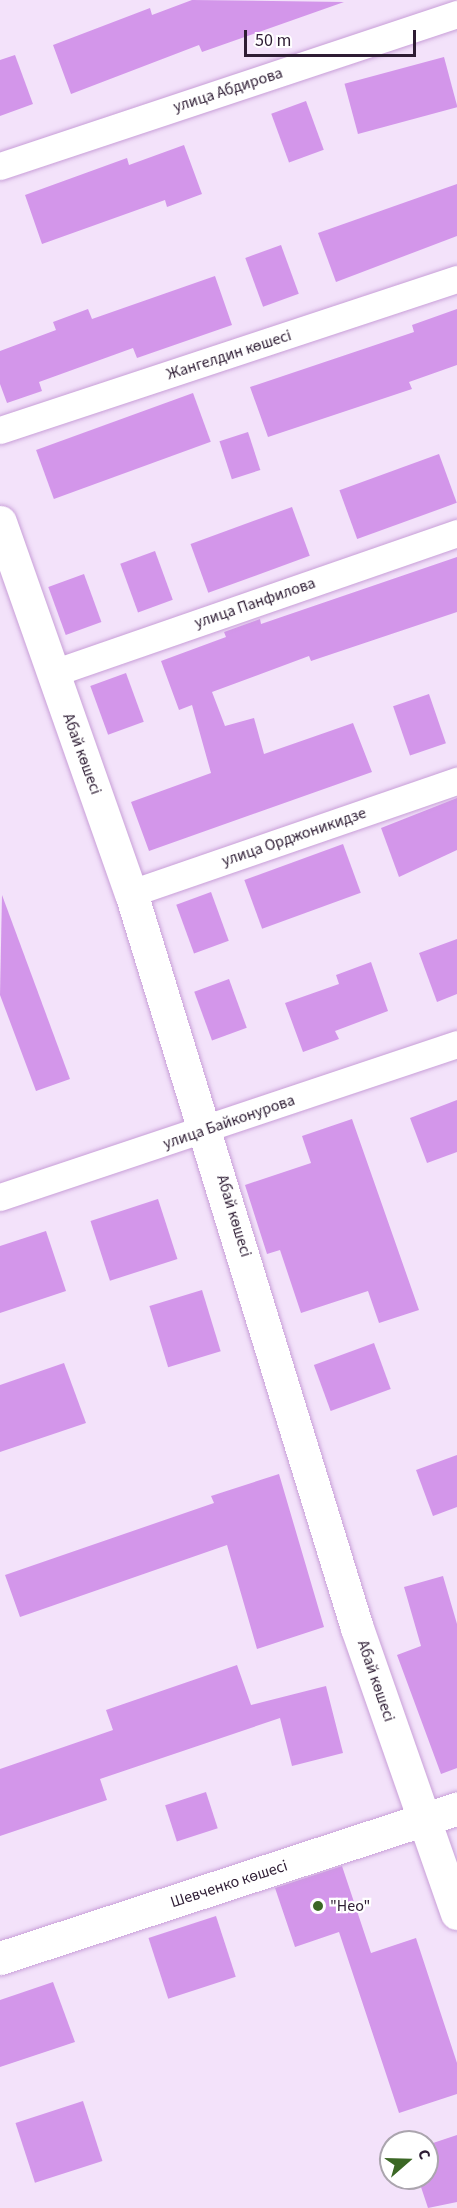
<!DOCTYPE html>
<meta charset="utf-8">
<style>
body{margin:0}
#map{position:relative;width:457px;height:2208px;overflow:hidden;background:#f3e2fa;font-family:"Source Sans 3",sans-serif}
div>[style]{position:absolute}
.building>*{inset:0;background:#d396ea;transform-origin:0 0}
.roads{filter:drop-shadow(0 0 2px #c89fd8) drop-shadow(0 0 2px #c89fd8)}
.minor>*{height:27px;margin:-13.5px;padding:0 13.5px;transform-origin:13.5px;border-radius:13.5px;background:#fff}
.tertiary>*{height:33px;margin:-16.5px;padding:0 16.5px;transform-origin:16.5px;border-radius:16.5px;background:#fff}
.secondary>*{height:33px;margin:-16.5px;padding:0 16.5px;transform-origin:16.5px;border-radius:16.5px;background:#fff}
.dots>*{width:16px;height:16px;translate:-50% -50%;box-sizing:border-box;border:3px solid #fff;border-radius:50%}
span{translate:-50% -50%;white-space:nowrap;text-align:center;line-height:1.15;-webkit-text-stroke:4.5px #fff;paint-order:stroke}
.street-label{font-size:16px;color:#2e1d34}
.poi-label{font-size:16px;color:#2e1d34}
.left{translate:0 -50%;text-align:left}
.north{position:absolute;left:379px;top:2130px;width:60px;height:60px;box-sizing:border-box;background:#fff;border:2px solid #aba5ae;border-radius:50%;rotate:70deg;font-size:16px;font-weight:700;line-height:24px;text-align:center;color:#2e1d34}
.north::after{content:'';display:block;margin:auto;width:21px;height:27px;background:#3b6725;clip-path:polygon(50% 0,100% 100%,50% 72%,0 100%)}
.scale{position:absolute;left:244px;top:30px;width:172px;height:27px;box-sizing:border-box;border:3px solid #2e1d34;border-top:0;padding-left:8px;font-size:18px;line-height:21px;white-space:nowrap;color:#2e1d34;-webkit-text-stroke:4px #fff;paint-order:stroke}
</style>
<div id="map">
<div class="building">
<div style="clip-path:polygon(192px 0,344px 2px,202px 52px,199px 45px,71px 94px,53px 45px,150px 8px,152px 15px)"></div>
<div style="clip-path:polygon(15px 55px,33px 104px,0 116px,0 60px)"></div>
<div style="left:444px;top:57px;width:52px;height:103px;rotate:75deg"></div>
<div style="left:306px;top:101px;width:52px;height:37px;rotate:70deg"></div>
<div style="clip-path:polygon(184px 145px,202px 194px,167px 207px,165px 200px,42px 244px,25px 195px,127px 158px,129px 165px)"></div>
<div style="clip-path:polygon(457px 184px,457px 236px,336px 282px,318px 233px)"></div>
<div style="left:281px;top:245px;width:52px;height:38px;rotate:70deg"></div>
<div style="clip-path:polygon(215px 276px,232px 325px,137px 358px,133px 348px,39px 382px,42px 391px,7px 403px,0 384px,0 351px,56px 330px,53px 322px,88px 309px,92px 319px)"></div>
<div style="clip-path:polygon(457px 309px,457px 365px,409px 382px,412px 389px,268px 437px,250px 387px,414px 332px,412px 325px)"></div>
<div style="left:193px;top:393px;width:52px;height:167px;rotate:70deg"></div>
<div style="left:248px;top:432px;width:40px;height:30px;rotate:72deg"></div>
<div style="left:439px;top:454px;width:52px;height:106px;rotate:70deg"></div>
<div style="left:292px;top:507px;width:52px;height:108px;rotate:70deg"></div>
<div style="left:155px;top:551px;width:52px;height:37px;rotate:70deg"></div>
<div style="clip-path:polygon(457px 557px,457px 612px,311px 661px,309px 656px,212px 692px,225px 726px,254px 718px,264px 754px,353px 723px,372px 772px,149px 851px,131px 802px,211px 773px,192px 705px,179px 710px,161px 661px,226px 637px,224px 632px,260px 619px,261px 624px)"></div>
<div style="left:84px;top:574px;width:51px;height:38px;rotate:70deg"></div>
<div style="left:126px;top:673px;width:52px;height:38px;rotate:70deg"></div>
<div style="left:429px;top:694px;width:52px;height:38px;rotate:71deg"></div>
<div style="clip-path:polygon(457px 798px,457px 850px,399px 877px,381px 828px)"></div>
<div style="left:343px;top:844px;width:52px;height:105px;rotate:70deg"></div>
<div style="left:211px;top:892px;width:52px;height:37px;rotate:70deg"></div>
<div style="clip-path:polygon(2px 895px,70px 1079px,36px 1091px,0 995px)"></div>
<div style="clip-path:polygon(457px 939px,457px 994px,437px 1002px,419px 953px)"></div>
<div style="clip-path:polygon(371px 962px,388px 1011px,335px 1031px,339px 1039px,303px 1052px,285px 1003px,339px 984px,336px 975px)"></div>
<div style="left:229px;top:979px;width:52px;height:37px;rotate:70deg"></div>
<div style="clip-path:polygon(457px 1100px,457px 1152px,427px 1163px,410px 1118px)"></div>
<div style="clip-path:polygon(352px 1119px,419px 1310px,379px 1323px,368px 1291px,301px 1313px,280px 1250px,267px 1254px,245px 1185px,311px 1163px,302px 1136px)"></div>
<div style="left:158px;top:1199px;width:63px;height:71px;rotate:72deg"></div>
<div style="clip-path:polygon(46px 1231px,66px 1291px,0 1313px,0 1246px)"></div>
<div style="left:202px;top:1290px;width:64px;height:55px;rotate:73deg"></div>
<div style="left:374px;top:1343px;width:49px;height:64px;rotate:70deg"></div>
<div style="clip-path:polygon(64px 1363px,86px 1423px,0 1452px,0 1385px)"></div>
<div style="clip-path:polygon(457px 1455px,457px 1507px,433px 1516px,416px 1470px)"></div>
<div style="clip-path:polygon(279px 1474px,324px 1627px,257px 1649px,227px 1545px,20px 1617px,5px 1575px,214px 1503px,211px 1496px)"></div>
<div style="clip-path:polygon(443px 1576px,457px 1624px,457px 1768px,441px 1774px,397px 1655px,421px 1646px,404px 1587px)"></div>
<div style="clip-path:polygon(237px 1665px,251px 1705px,326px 1686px,343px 1753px,292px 1766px,280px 1718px,100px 1779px,107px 1800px,0 1836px,0 1769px,113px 1730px,106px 1710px)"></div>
<div style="left:206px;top:1792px;width:38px;height:43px;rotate:72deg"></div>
<div style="clip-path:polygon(342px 1866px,371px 1953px,416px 1938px,457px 2063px,457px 2094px,399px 2113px,339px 1932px,295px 1947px,275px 1888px)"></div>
<div style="left:216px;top:1916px;width:64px;height:71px;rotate:72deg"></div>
<div style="clip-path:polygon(53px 1982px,75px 2042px,0 2067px,0 2000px)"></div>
<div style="left:83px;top:2101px;width:63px;height:71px;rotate:72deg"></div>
<div style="clip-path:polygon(457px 2135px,457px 2202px,428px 2208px,418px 2178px,427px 2178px,427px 2145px)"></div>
</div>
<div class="roads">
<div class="minor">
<div style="left:0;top:166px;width:482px;rotate:-18.4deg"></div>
<div style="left:0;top:430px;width:481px;rotate:-18.3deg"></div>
<div style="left:53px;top:673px;width:428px;rotate:-19.1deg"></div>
<div style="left:131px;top:893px;width:345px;rotate:-19deg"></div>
<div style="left:0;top:1197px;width:482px;rotate:-18.5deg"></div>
</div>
<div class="tertiary">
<div style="left:0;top:1958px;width:481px;rotate:-18.1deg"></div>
</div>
<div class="secondary">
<div style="left:0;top:522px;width:393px;rotate:70.6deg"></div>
<div style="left:131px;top:893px;width:769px;rotate:72.91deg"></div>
<div style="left:357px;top:1628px;width:302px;rotate:70.7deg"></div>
</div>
</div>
<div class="dots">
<div style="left:318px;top:1906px;background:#3b6725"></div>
</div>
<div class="street-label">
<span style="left:228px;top:90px;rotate:-18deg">улица Абдирова</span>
<span style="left:229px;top:355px;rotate:-18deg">Жангелдин көшесі</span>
<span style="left:255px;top:603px;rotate:-19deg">улица Панфилова</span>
<span style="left:82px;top:754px;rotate:70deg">Абай көшесі</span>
<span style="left:294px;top:837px;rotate:-19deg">улица Орджоникидзе</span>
<span style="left:229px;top:1122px;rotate:-19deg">улица Байконурова</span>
<span style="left:234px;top:1216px;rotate:73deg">Абай көшесі</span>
<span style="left:376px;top:1681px;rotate:71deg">Абай көшесі</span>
<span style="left:229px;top:1884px;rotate:-18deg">Шевченко көшесі</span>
</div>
<div class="poi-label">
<span class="left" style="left:330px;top:1906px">"Нео"</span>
</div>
<div class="north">С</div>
<div class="scale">50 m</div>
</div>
